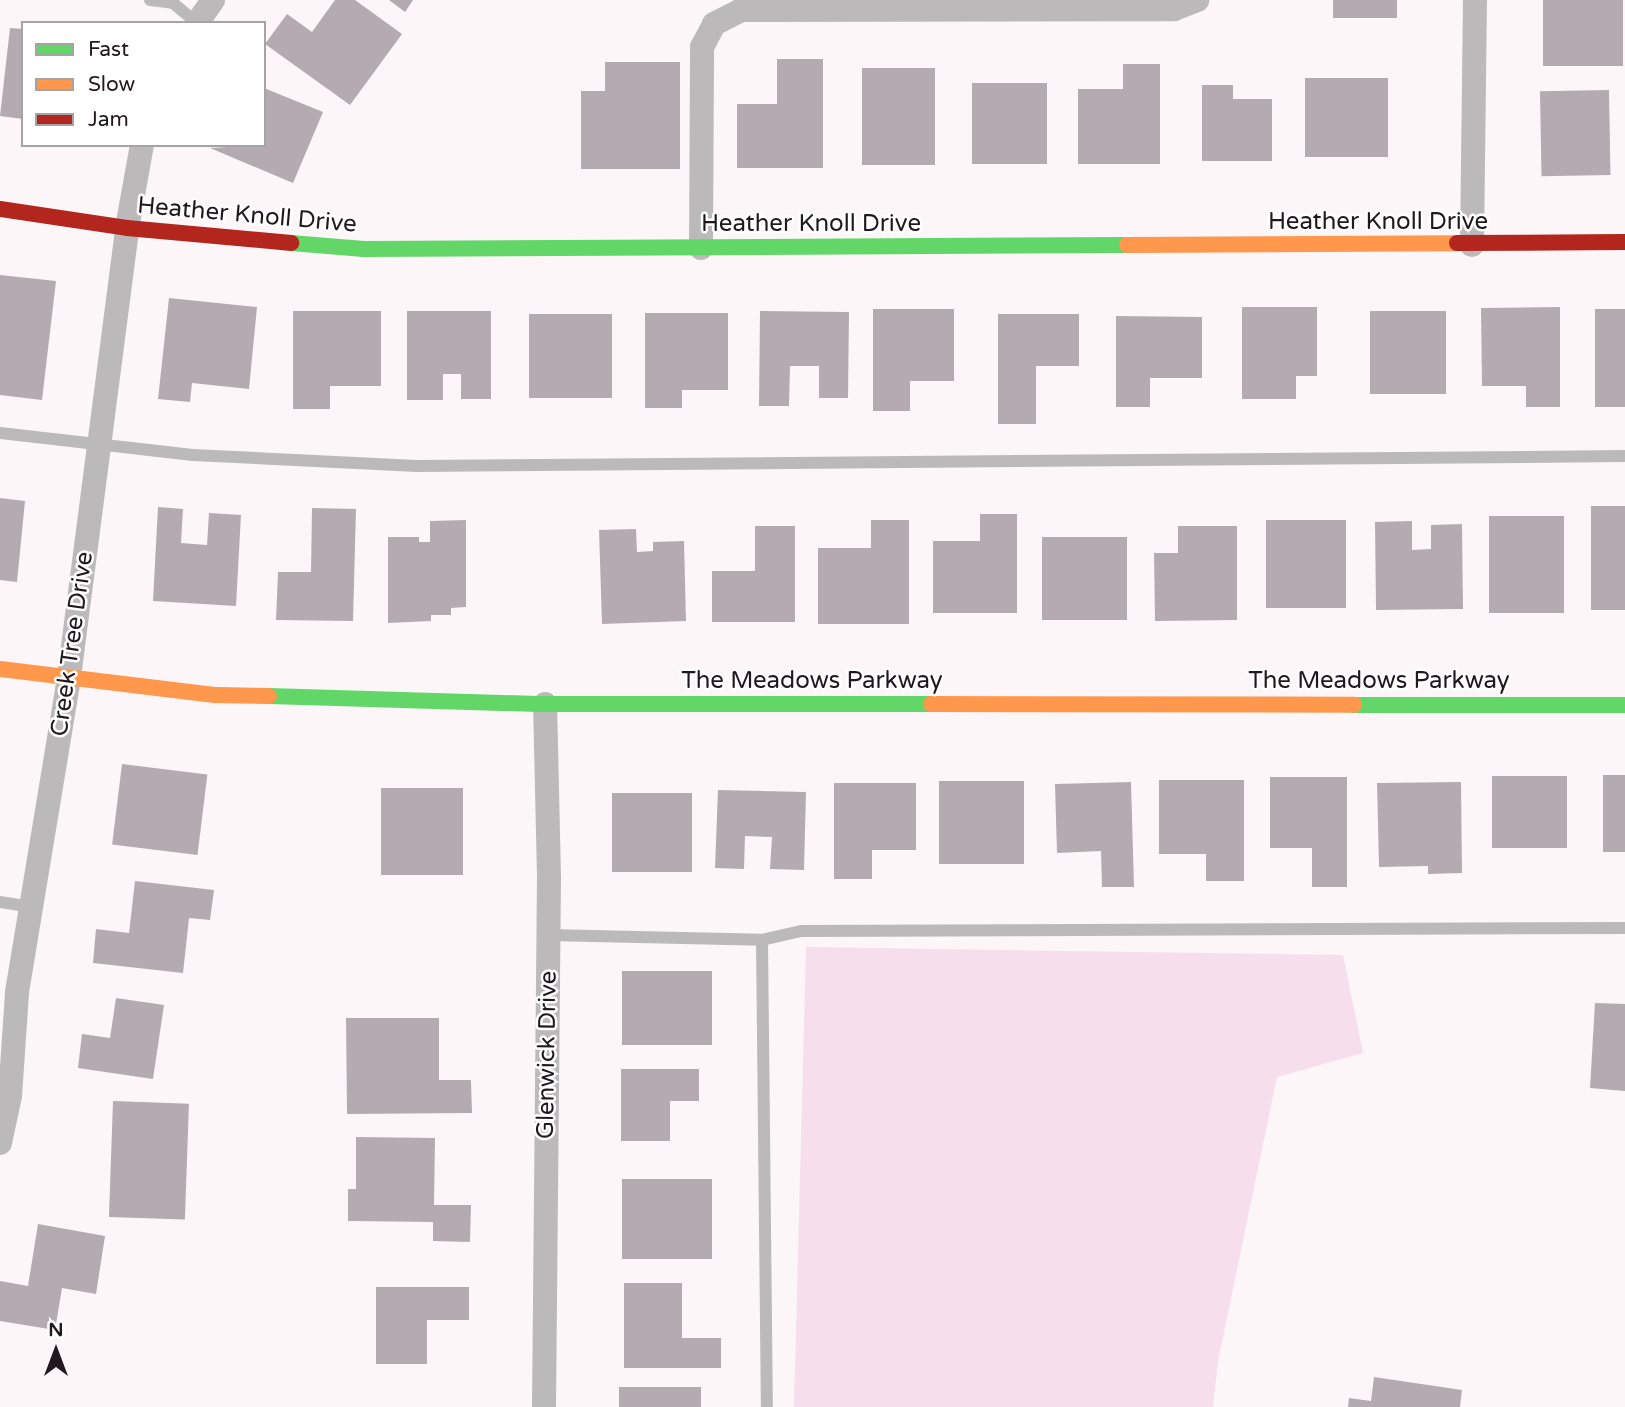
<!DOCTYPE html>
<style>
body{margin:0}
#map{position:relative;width:1625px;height:1407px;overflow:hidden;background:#fcf6f9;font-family:"Varela Round",sans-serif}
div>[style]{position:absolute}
.green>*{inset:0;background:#f6deec}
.building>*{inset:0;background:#b4abb0;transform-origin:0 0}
.lane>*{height:12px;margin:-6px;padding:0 6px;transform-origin:6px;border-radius:6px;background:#bcb9bb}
.street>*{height:24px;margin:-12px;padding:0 12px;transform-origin:12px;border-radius:12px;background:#bcb9bb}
.fast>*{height:16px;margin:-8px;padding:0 8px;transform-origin:8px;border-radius:8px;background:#63d668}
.slow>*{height:16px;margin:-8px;padding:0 8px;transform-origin:8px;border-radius:8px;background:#ff974d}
.jam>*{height:16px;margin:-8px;padding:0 8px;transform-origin:8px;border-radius:8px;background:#b3261e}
span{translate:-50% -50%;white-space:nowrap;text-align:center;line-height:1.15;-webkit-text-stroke:5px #fff;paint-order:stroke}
.street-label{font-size:24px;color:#21181e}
.legend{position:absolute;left:21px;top:21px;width:245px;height:126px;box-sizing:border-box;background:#fff;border:2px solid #a6a3a5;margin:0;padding:9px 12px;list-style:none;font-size:21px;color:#21181e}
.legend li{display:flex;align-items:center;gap:14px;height:35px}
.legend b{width:35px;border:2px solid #a6a3a5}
.north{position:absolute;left:21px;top:1316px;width:70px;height:70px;-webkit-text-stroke:5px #fff;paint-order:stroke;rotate:0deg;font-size:19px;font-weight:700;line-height:28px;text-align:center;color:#21181e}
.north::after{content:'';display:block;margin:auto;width:24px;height:32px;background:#21181e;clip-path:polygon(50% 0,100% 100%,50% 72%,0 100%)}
</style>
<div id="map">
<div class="green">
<div style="clip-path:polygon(806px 947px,1343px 955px,1363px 1053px,1277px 1077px,1218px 1361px,1213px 1407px,794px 1407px)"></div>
</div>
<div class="building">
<div style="clip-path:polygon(335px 0,355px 0,402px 34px,350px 105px,265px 44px,287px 14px,312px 32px)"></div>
<div style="clip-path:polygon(389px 0,413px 0,405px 12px)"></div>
<div style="left:1333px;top:0;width:64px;height:18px"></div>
<div style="left:1543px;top:0;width:80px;height:66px"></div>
<div style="clip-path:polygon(10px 28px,23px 29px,23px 119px,0 116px)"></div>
<div style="clip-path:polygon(777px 59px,823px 59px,823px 168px,737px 168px,737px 104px,777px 104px)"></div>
<div style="clip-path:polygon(605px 62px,680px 62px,680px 169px,581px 169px,581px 91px,605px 91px)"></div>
<div style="clip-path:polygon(1123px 64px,1160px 64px,1160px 164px,1078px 164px,1078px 89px,1123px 89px)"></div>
<div style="left:862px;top:68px;width:73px;height:97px"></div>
<div style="left:1305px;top:78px;width:83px;height:79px"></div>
<div style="left:972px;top:83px;width:75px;height:81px"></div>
<div style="clip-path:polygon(1202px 85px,1233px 85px,1233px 99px,1272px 99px,1272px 161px,1202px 161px)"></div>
<div style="clip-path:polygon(264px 88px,323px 112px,293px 183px,210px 148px,264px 145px)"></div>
<div style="left:1609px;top:90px;width:85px;height:69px;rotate:89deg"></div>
<div style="clip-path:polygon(0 275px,56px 281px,42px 400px,0 395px)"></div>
<div style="clip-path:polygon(169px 298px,257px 307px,249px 389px,192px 383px,190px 402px,158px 399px)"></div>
<div style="clip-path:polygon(1242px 307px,1317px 307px,1317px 376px,1296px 376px,1296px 399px,1242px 399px)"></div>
<div style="clip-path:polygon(1560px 307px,1560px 407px,1526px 407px,1526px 386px,1482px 386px,1481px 308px)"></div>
<div style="clip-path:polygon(873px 309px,954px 309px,954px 381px,910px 381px,910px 411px,873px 411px)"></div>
<div style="left:1595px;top:309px;width:30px;height:98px"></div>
<div style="clip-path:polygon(293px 311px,381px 311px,381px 386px,330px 386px,330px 409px,293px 409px)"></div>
<div style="clip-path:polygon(407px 311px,491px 311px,491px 399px,461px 399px,461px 374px,443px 374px,443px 400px,407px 400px)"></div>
<div style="clip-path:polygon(760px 311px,849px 312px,848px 398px,819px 398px,819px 366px,790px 366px,789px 406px,759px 406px)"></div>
<div style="left:1370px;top:311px;width:76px;height:83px"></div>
<div style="clip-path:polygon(645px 313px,728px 313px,728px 390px,682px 390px,682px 408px,645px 408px)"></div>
<div style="left:529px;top:314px;width:83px;height:84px"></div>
<div style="clip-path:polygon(998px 314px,1079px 314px,1079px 366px,1036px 366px,1036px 424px,998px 424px)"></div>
<div style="clip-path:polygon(1116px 316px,1202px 317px,1202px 378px,1150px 378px,1150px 407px,1116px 407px)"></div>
<div style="clip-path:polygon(0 498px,25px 501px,17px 582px,0 580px)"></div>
<div style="left:1625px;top:506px;width:104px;height:34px;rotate:90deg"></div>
<div style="clip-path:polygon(158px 507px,183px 509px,181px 543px,207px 545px,209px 513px,241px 515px,236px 606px,153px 601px)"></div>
<div style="clip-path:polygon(312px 508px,356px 509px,353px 621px,276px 620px,278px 572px,311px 572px)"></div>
<div style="clip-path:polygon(980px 514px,1017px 514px,1017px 613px,933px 613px,933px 541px,980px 541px)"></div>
<div style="left:1489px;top:516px;width:75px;height:97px"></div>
<div style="clip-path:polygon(466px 520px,466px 607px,451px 608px,451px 615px,431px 615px,431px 621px,388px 623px,388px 537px,419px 537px,419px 542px,430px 542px,430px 521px)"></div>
<div style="clip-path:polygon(871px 520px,909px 520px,909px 624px,818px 624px,818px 548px,871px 548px)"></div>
<div style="left:1266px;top:520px;width:80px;height:88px"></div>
<div style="clip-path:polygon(1412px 521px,1412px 550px,1431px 549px,1431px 525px,1462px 524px,1463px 609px,1376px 610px,1375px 522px)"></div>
<div style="clip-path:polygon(755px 526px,795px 526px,795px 622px,712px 622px,712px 571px,755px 571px)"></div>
<div style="clip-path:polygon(1178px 526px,1237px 526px,1237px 620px,1155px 621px,1154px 553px,1178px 553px)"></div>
<div style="clip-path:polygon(636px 529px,637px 552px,653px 551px,653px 542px,684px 541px,686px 621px,602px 624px,599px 530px)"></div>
<div style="left:1042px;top:537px;width:85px;height:83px"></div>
<div style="left:122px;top:764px;width:86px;height:81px;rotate:7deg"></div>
<div style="left:1603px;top:775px;width:22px;height:77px"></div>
<div style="left:1492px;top:776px;width:75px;height:72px"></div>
<div style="clip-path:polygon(1270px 777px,1347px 777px,1347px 887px,1312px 887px,1312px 848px,1270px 848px)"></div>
<div style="clip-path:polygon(1159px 780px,1244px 780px,1244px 881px,1206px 881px,1206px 854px,1159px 854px)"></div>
<div style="left:939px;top:781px;width:85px;height:83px"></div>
<div style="clip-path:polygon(1131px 782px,1134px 887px,1102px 887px,1101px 851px,1057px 853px,1055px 784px)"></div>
<div style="clip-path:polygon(1461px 782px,1462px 873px,1428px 874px,1428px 866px,1379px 867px,1377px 783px)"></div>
<div style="clip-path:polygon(834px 783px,916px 783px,916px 850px,872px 850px,872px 879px,834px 879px)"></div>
<div style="left:381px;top:788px;width:82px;height:87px"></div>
<div style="clip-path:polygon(718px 790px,806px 792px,804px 870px,770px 869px,772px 837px,745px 836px,744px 869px,715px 868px)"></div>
<div style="left:612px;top:793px;width:80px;height:79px"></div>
<div style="clip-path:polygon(135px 881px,214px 890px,210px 920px,189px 918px,183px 973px,93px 963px,96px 929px,129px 933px)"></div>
<div style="left:622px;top:971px;width:90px;height:74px"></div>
<div style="clip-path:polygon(116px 998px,164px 1005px,153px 1079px,78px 1068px,82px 1034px,110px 1038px)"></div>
<div style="clip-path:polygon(1595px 1003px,1625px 1004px,1625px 1091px,1590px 1088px)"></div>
<div style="clip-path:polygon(346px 1018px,439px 1018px,439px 1080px,471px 1080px,472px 1113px,347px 1114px)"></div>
<div style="clip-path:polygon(621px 1069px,699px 1069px,699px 1101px,670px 1101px,670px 1141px,621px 1141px)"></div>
<div style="left:113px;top:1101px;width:76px;height:116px;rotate:2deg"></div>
<div style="clip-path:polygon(356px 1137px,435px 1138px,434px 1205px,471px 1205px,470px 1242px,433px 1241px,433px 1222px,348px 1221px,348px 1189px,356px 1189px)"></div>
<div style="left:622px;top:1179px;width:90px;height:80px"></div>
<div style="clip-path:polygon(38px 1224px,105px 1236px,96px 1294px,62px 1288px,55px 1330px,0 1321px,0 1281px,28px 1286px)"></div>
<div style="clip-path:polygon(624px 1283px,682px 1283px,682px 1338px,721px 1338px,721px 1368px,624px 1368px)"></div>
<div style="clip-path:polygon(376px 1287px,469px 1287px,469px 1320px,427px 1320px,427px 1364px,376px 1364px)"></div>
<div style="clip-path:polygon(1374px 1377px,1462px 1390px,1460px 1407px,1348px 1407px,1349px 1398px,1371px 1401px)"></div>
<div style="left:619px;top:1387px;width:82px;height:20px"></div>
</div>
<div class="lane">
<div style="left:150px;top:0;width:23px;rotate:7deg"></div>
<div style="left:173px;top:3px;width:31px;rotate:40deg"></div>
<div style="left:0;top:433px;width:194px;rotate:6.5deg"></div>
<div style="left:193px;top:455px;width:224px;rotate:2.8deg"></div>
<div style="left:417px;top:466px;width:1208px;rotate:-0.47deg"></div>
<div style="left:0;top:902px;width:32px;rotate:9deg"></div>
<div style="left:548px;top:935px;width:214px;rotate:1.3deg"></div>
<div style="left:762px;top:940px;width:467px;rotate:89.4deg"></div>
<div style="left:762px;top:940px;width:40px;rotate:-13deg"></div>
<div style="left:801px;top:931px;width:824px;rotate:-0.21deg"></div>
</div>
<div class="street">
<div style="left:197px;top:23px;width:28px;rotate:-55deg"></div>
<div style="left:1472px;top:245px;width:245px;rotate:-89.3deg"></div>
<div style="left:701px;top:248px;width:201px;rotate:-89.7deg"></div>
<div style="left:702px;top:47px;width:26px;rotate:-62deg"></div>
<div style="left:714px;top:24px;width:30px;rotate:-27deg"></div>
<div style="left:741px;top:10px;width:433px;rotate:-0.1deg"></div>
<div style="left:1174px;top:9px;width:25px;rotate:-21deg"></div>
<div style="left:0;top:1143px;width:48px;rotate:-78deg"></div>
<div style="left:10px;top:1096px;width:104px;rotate:-86.1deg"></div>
<div style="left:17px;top:992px;width:319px;rotate:-80.6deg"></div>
<div style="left:69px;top:677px;width:453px;rotate:-82.6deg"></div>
<div style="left:127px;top:228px;width:84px;rotate:-79.8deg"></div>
<div style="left:544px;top:1407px;width:530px;rotate:-89.46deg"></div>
<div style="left:549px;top:877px;width:173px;rotate:-91.3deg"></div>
</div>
<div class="fast">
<div style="left:291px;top:243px;width:73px;rotate:4.7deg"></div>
<div style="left:364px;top:249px;width:763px;rotate:-0.3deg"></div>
<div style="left:269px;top:696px;width:276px;rotate:1.7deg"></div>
<div style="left:545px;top:704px;width:386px"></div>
<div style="left:1354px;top:705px;width:271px"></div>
</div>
<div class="slow">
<div style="left:1127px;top:245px;width:330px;rotate:-0.3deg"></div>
<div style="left:0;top:669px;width:218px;rotate:6.9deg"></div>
<div style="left:216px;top:695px;width:53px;rotate:1.1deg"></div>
<div style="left:931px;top:704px;width:423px;rotate:0.1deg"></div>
</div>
<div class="jam">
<div style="left:0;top:209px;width:128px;rotate:8.5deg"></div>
<div style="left:127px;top:228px;width:165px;rotate:5.2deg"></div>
<div style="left:1457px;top:243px;width:168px;rotate:-0.3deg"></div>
</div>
<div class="street-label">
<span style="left:247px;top:215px;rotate:5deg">Heather Knoll Drive</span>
<span style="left:1378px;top:222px">Heather Knoll Drive</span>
<span style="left:811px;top:224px">Heather Knoll Drive</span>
<span style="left:72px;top:644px;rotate:-82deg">Creek Tree Drive</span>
<span style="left:812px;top:681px">The Meadows Parkway</span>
<span style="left:1379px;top:681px">The Meadows Parkway</span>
<span style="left:547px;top:1055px;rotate:-89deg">Glenwick Drive</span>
</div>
<ul class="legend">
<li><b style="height:9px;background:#63d668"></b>Fast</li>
<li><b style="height:9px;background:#ff974d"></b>Slow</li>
<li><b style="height:9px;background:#b3261e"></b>Jam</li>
</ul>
<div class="north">N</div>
</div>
